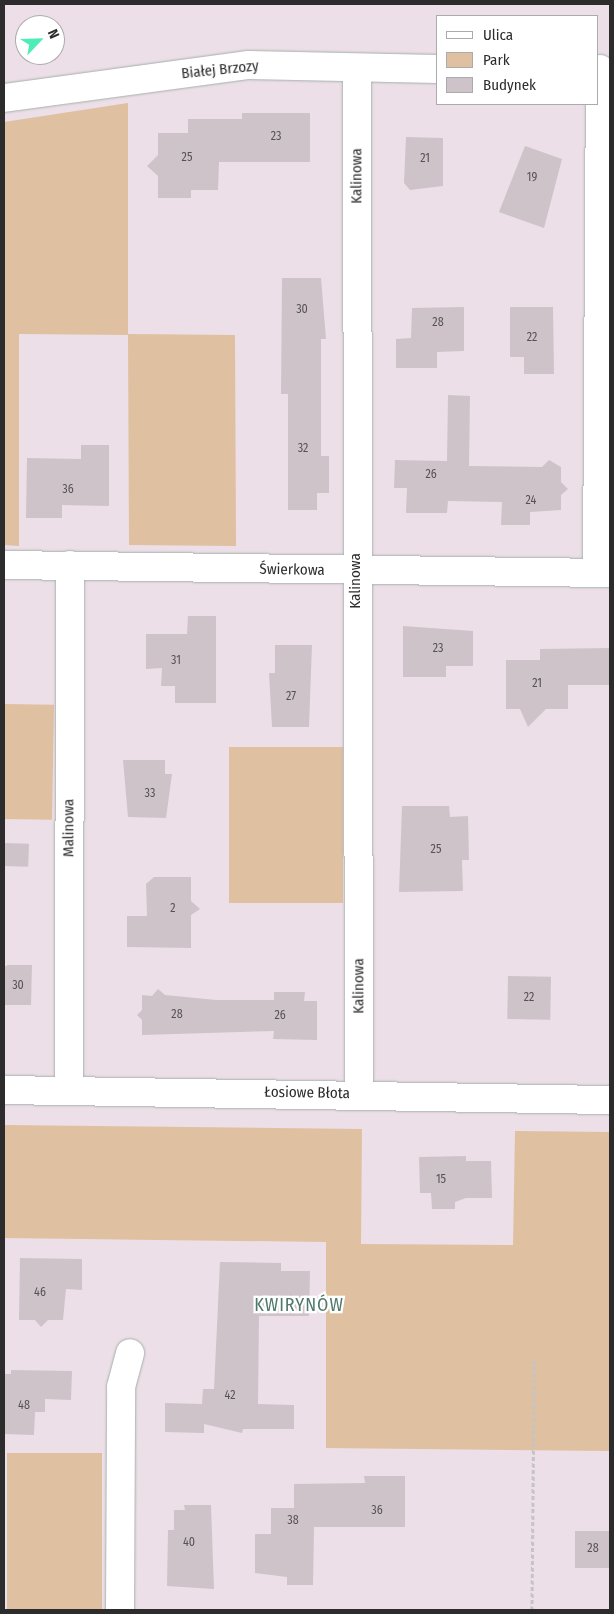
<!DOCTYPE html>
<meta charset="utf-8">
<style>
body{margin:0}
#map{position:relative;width:614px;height:1614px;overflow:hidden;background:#ecdfe7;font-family:"Fira Sans Condensed",sans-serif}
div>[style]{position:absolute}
.green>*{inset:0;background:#dfc0a0;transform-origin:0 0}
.building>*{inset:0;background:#cfc3ca;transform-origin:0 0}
.path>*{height:3px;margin-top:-1.5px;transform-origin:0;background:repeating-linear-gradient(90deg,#c4c4c4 0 4px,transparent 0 6.5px)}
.roads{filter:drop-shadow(0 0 1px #a6b0ac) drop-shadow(0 0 1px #a6b0ac)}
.minor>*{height:28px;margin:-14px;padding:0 14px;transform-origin:14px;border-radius:14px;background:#fff}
span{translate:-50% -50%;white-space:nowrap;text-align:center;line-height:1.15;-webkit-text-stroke:4.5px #fff;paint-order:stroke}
.number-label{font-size:12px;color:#555254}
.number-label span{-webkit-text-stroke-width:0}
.street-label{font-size:15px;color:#2c2c2c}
.quarter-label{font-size:18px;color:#4f796c;letter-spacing:1px}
.frame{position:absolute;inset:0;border:5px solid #2c2c2c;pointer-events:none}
.legend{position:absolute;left:436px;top:15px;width:162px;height:90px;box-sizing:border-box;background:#fff;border:1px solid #ababab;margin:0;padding:6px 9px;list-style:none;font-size:15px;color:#2c2c2c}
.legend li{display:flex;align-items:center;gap:10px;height:25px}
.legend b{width:25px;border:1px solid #ababab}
.north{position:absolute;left:15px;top:15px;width:50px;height:50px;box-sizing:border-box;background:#fff;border:1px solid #ababab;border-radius:50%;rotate:66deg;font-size:14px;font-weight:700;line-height:20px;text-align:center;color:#2c2c2c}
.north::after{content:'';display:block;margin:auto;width:18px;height:22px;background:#4cedb7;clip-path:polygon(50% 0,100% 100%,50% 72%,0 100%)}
</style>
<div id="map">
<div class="green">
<div style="clip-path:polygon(128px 103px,128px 334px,235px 335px,236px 546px,129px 545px,128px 335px,19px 334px,19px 546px,4px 545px,4px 122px)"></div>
<div style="left:4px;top:704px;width:50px;height:115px;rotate:1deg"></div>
<div style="left:229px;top:747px;width:114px;height:156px"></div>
<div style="clip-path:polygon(4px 1125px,362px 1129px,361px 1244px,513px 1245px,515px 1131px,610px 1132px,610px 1451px,326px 1448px,326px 1242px,4px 1238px)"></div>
<div style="left:7px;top:1453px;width:95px;height:157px"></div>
</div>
<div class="building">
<div style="clip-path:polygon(242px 113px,310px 113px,310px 162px,219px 162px,218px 190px,191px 190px,191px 198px,158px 198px,158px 176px,147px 166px,158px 155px,158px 133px,188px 133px,188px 119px,242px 119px)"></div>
<div style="clip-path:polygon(406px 137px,443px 138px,443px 186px,410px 190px,404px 183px)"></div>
<div style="clip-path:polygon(525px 146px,562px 159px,544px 228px,499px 212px)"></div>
<div style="clip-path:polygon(282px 278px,321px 278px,326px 339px,321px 339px,321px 456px,329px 456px,329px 493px,317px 493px,317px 510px,288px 510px,288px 394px,281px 394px)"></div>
<div style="clip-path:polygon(464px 307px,464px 351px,437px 352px,437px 368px,396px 368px,396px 339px,411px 338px,412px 308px)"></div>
<div style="clip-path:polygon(510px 307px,553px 307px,554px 374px,524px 374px,524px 357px,510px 357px)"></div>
<div style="clip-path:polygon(448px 395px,470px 396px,469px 466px,542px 467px,549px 460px,561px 467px,561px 482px,568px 489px,561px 495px,561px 510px,530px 512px,530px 525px,501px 525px,502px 502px,448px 501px,447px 513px,406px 513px,407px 488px,394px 488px,395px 460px,447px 461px)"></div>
<div style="clip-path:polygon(81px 445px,109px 445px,109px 506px,62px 505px,62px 518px,26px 518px,27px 458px,81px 459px)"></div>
<div style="clip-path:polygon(188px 616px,216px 616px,216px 703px,175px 703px,175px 686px,161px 686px,162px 668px,146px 669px,146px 634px,187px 634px)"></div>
<div style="clip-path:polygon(403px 626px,473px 631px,473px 666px,446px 666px,446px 677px,403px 677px)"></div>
<div style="clip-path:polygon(275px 645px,312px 645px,309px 727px,272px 727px,269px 673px,275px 673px)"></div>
<div style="clip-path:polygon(610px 648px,610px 685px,568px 685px,568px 709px,546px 709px,528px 727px,520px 709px,506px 709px,506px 660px,540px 660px,540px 649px)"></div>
<div style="clip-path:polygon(123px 760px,165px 760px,165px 774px,172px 774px,166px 818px,128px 817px)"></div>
<div style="clip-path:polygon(402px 806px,449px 806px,450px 817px,468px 816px,469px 860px,462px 860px,463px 891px,399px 892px)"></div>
<div style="left:4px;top:843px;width:25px;height:23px;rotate:2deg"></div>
<div style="clip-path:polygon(154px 877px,191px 877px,191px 901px,200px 909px,191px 915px,191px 948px,127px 947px,127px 916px,147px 916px,146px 884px)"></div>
<div style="clip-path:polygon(8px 965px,32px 965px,31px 1005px,4px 1005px,4px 967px)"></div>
<div style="left:508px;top:976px;width:43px;height:43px;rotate:1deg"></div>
<div style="clip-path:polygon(158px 989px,165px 995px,216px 1000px,274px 1000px,274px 992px,305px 992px,304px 1001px,317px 1001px,317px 1040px,273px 1039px,274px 1031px,142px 1035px,142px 1020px,137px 1015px,142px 1010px,142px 995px,152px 996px)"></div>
<div style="clip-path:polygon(466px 1156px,466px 1161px,491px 1161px,492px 1198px,466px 1198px,455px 1202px,455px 1209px,432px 1209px,431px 1193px,420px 1193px,419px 1157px)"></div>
<div style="clip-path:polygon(20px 1258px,82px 1259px,82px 1290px,66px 1289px,63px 1320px,48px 1320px,41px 1327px,35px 1320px,19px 1320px)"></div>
<div style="clip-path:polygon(220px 1262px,281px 1263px,281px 1271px,310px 1271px,309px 1316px,259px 1316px,258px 1404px,294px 1405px,294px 1429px,243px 1429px,242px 1433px,204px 1424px,204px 1433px,165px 1432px,165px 1403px,202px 1404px,203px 1389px,214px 1389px)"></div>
<div style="clip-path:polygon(11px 1370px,72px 1371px,71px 1400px,45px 1399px,45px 1412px,35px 1412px,34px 1435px,4px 1434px,4px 1374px,11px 1374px)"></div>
<div style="clip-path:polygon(364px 1476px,405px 1476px,405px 1527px,314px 1527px,313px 1585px,287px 1585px,287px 1577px,255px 1573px,255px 1534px,271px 1534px,271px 1508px,294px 1508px,294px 1484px,365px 1483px)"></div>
<div style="clip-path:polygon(184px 1505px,211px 1505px,214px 1589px,167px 1586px,168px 1530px,174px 1530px,174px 1510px,185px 1510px)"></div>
<div style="left:575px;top:1531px;width:35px;height:37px"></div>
</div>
<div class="path">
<div style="left:532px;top:1610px;width:250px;rotate:-89.5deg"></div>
</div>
<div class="roads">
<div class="minor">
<div style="left:357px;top:69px;width:1025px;rotate:89.89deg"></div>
<div style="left:4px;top:98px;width:247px;rotate:-7.7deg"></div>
<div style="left:249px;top:65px;width:189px;rotate:1.2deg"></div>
<div style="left:4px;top:565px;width:606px;rotate:0.76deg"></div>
<div style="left:597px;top:573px;width:504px;rotate:-89.66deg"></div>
<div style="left:4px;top:1090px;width:606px;rotate:0.95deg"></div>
<div style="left:69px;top:1090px;width:525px;rotate:-89.89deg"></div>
<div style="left:120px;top:1610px;width:223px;rotate:-89.7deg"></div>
<div style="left:121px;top:1387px;width:35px;rotate:-75deg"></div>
</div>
</div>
<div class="number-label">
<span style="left:276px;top:137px">23</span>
<span style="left:187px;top:158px">25</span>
<span style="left:425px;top:159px">21</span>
<span style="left:532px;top:178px">19</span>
<span style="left:302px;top:310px">30</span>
<span style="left:438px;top:323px">28</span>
<span style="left:532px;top:338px">22</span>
<span style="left:303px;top:449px">32</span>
<span style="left:431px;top:475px">26</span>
<span style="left:68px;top:490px">36</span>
<span style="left:531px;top:501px">24</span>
<span style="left:438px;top:649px">23</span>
<span style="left:176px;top:661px">31</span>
<span style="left:537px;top:684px">21</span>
<span style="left:291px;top:697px">27</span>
<span style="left:150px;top:794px">33</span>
<span style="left:436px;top:850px">25</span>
<span style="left:173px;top:909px">2</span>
<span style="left:18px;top:986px">30</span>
<span style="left:529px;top:998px">22</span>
<span style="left:177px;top:1015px">28</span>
<span style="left:280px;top:1016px">26</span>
<span style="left:441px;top:1180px">15</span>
<span style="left:40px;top:1293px">46</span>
<span style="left:230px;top:1396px">42</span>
<span style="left:24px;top:1406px">48</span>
<span style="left:377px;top:1511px">36</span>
<span style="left:293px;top:1521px">38</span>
<span style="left:189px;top:1543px">40</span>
<span style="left:593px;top:1549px">28</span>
</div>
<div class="street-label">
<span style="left:220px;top:70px;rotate:-6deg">Białej Brzozy</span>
<span style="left:357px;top:176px;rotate:-90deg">Kalinowa</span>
<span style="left:292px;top:570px;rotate:1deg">Świerkowa</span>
<span style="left:356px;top:581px;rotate:-90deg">Kalinowa</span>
<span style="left:69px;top:828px;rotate:-90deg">Malinowa</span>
<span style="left:359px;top:986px;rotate:-90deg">Kalinowa</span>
<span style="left:307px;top:1093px;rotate:1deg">Łosiowe Błota</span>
</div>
<div class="quarter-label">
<span style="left:299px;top:1305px">KWIRYNÓW</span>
</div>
<div class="frame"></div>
<ul class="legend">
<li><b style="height:6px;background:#fff"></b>Ulica</li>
<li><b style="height:14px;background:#dfc0a0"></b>Park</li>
<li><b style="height:14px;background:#cfc3ca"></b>Budynek</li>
</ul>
<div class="north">N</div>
</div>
